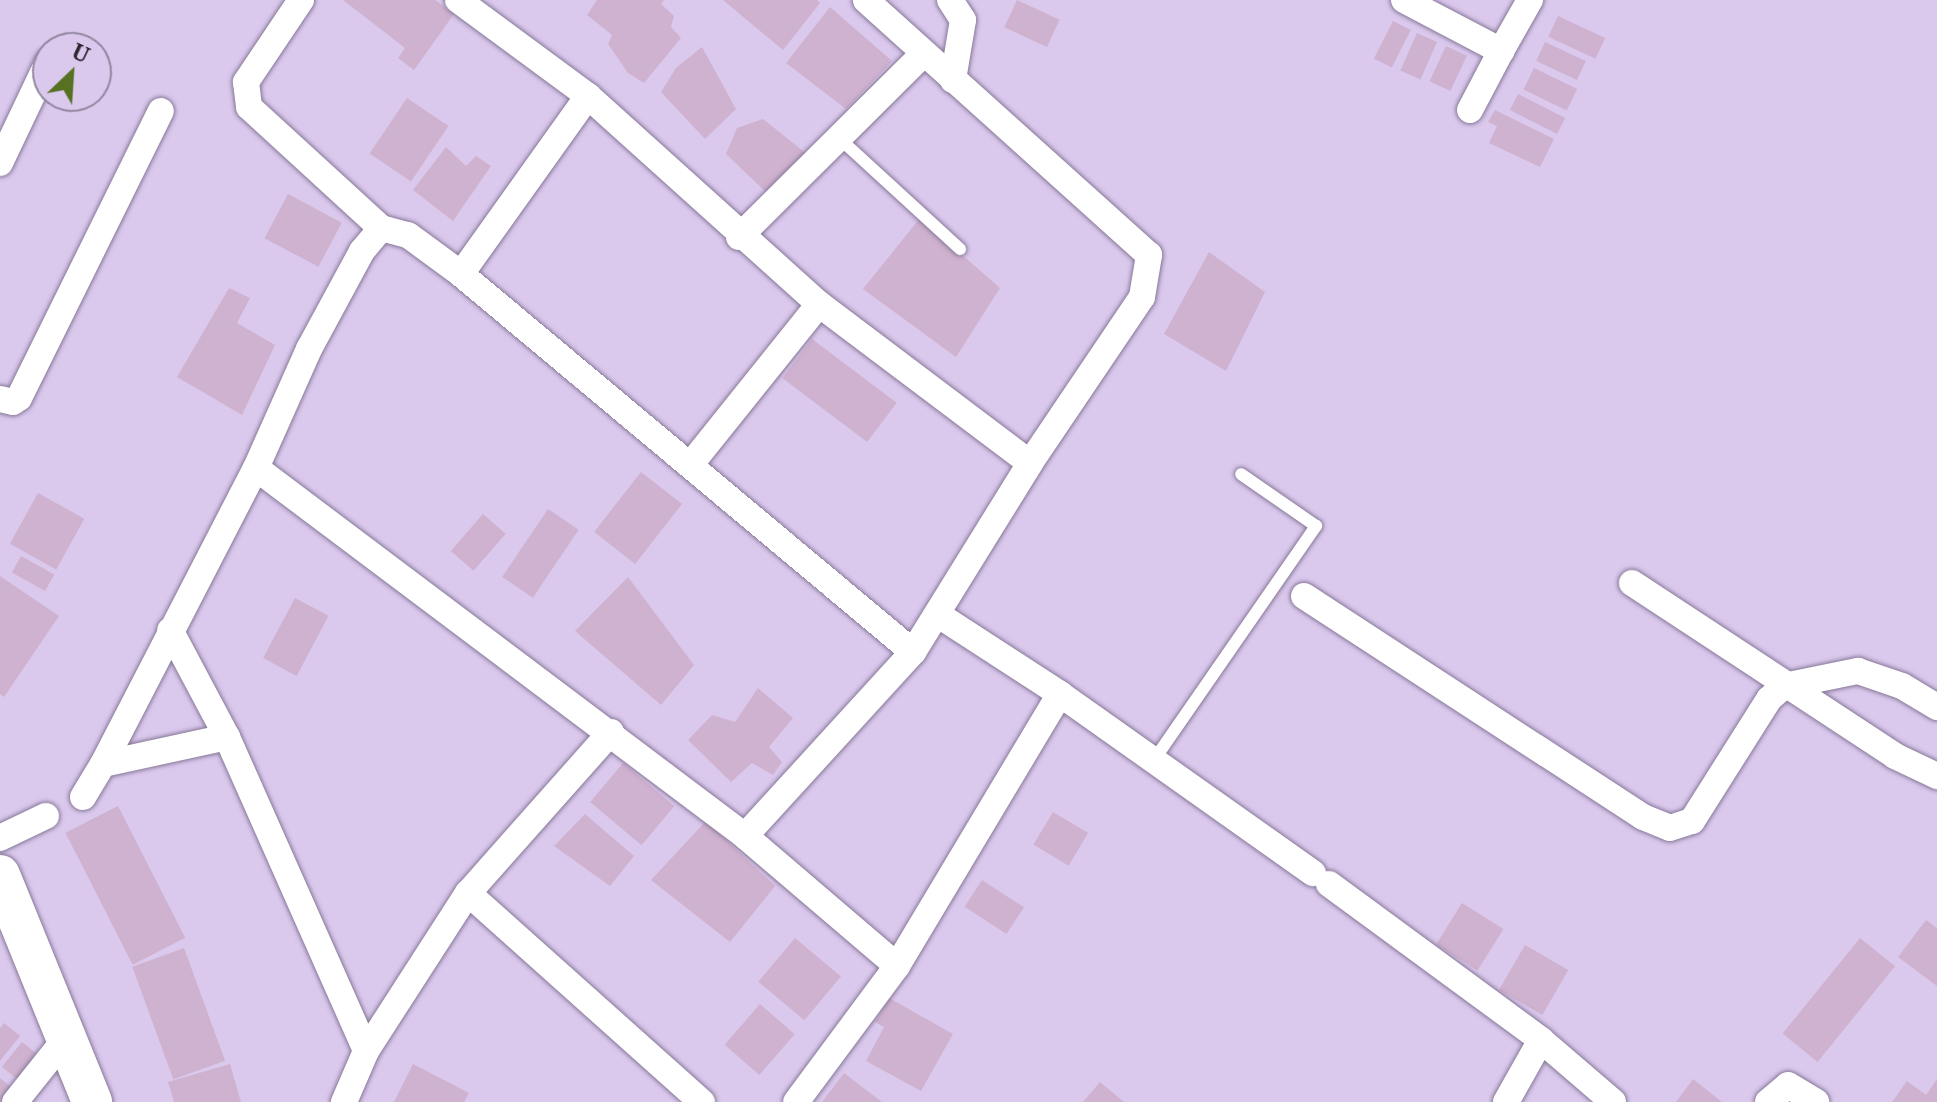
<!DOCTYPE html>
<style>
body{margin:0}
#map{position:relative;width:1937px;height:1102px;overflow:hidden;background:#dac9ed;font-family:"Noto Serif",serif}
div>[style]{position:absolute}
.building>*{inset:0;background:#cfb2cf;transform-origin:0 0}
.roads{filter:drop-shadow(0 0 2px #877899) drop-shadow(0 0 2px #877899)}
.lane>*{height:12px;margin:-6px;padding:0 6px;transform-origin:6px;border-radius:6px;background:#fff}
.street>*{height:26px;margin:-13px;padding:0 13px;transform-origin:13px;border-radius:13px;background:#fff}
.primary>*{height:40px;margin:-20px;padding:0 20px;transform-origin:20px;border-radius:20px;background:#fff}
span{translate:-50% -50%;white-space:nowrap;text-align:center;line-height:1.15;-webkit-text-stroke:8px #dac9ed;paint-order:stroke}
.north{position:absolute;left:32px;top:32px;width:80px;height:80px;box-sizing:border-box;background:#dac9ed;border:2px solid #9387a1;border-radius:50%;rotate:25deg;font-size:22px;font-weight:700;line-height:32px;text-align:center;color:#292330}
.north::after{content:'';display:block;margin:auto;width:28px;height:36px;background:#577123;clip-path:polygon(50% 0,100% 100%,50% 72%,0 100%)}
</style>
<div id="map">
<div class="building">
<div style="clip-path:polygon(343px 0,435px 0,454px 14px,414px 70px,398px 58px,405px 48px)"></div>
<div style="clip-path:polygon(597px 0,664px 0,661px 4px,674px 16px,671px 27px,681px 38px,644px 83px,628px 73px,608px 44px,612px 35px,587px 15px)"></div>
<div style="clip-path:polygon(723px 0,817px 0,820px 3px,783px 50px)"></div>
<div style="left:1017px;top:0;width:47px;height:30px;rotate:25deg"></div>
<div style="clip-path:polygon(830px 7px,892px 61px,846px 109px,786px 63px)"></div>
<div style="left:1558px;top:16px;width:52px;height:23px;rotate:25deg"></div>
<div style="left:1393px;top:21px;width:20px;height:42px;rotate:27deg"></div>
<div style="left:1417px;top:33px;width:22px;height:41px;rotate:24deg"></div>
<div style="left:1545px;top:42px;width:45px;height:21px;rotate:25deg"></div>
<div style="left:1446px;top:46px;width:23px;height:39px;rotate:25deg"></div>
<div style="clip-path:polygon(702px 47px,736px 109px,705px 139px,661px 92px,676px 68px)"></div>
<div style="left:1534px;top:68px;width:48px;height:24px;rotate:26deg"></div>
<div style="left:1518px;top:94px;width:53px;height:18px;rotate:27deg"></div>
<div style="left:407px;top:98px;width:50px;height:67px;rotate:34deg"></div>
<div style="clip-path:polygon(1495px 110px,1554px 139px,1540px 167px,1489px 143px,1497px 126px,1488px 122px)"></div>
<div style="clip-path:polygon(763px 119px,808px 155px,769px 195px,726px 154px,737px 128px)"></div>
<div style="clip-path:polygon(446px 147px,466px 166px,476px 156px,491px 166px,453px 221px,413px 190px)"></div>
<div style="left:288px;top:194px;width:61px;height:50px;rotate:28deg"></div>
<div style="clip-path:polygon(920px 218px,1000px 288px,956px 357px,863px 289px)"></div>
<div style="clip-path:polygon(1209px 252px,1265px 292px,1226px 371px,1164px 334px)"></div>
<div style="clip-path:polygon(229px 288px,250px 298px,237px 323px,275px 345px,242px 415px,177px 377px)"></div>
<div style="left:812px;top:339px;width:106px;height:49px;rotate:37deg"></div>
<div style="left:641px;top:472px;width:52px;height:76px;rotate:38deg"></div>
<div style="left:38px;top:493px;width:53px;height:58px;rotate:29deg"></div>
<div style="left:548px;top:509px;width:37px;height:82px;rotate:34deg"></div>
<div style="left:483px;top:514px;width:30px;height:49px;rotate:41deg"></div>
<div style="left:21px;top:556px;width:38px;height:19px;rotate:29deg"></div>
<div style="clip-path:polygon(0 576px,59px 616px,4px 697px,0 694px)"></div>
<div style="clip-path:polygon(628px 577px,694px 665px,661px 705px,575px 631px)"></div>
<div style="left:295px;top:598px;width:38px;height:68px;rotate:28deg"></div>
<div style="clip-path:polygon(758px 688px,793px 718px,769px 747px,782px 762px,773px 775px,752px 763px,731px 782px,688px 740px,712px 715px,735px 722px)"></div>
<div style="left:623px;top:763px;width:67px;height:51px;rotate:40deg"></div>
<div style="left:118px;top:806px;width:148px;height:59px;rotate:63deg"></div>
<div style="left:1053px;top:812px;width:41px;height:38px;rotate:31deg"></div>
<div style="clip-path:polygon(585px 814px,634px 856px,610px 886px,554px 846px)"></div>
<div style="clip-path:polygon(706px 821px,775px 886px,730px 942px,651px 880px)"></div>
<div style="left:982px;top:880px;width:50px;height:32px;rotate:33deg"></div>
<div style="left:1462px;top:903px;width:49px;height:49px;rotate:32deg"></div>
<div style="clip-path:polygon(1926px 920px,1937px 928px,1937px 986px,1898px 957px)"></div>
<div style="left:795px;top:938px;width:60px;height:57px;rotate:40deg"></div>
<div style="left:1860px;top:938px;width:45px;height:123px;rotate:39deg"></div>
<div style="left:1525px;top:945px;width:50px;height:52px;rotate:30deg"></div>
<div style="left:184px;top:948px;width:120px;height:55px;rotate:70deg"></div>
<div style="clip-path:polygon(889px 998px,953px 1034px,921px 1091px,866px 1061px,884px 1027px,875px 1022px)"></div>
<div style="left:760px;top:1004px;width:46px;height:54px;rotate:41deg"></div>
<div style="clip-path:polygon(4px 1023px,20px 1036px,0 1061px,0 1028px)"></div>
<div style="left:22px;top:1042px;width:28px;height:32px;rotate:39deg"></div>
<div style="clip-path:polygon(230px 1064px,241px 1102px,174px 1102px,168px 1082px)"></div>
<div style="clip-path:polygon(413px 1064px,469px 1093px,464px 1102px,394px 1102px)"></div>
<div style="clip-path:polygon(844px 1073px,882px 1102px,822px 1102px)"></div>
<div style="clip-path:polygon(0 1078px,12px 1088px,0 1102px)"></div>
<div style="clip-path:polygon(1693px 1079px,1722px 1102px,1676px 1102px)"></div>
<div style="clip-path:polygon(1937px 1079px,1937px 1102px,1892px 1102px,1907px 1081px,1926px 1095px)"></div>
<div style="clip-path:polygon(1100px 1082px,1124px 1102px,1083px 1102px)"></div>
</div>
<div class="roads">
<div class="lane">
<div style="left:840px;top:139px;width:163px;rotate:42.5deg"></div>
<div style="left:1154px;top:760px;width:285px;rotate:-55.3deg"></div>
<div style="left:1316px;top:526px;width:91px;rotate:-145.3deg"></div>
</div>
<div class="street">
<div style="left:301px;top:0;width:99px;rotate:123.9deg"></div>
<div style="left:246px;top:82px;width:25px;rotate:83deg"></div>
<div style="left:249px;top:107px;width:179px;rotate:42.5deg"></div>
<div style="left:458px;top:0;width:162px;rotate:36.4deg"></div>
<div style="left:588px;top:96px;width:311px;rotate:42deg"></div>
<div style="left:819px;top:304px;width:264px;rotate:37deg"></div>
<div style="left:1030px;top:463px;width:200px;rotate:-56deg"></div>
<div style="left:1142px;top:297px;width:43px;rotate:-80.5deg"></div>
<div style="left:1149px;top:255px;width:381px;rotate:-138deg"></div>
<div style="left:950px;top:0;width:24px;rotate:57deg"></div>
<div style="left:963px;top:20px;width:61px;rotate:99.5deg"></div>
<div style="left:1404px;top:0;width:110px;rotate:27.7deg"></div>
<div style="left:1501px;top:51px;width:59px;rotate:-60.4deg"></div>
<div style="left:1470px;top:110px;width:67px;rotate:-62.3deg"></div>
<div style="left:0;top:163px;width:112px;rotate:-64.6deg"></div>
<div style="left:739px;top:237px;width:261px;rotate:-44.8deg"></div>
<div style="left:461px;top:274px;width:219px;rotate:-54.5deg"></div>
<div style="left:0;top:399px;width:13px;rotate:13deg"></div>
<div style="left:13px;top:402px;width:7px;rotate:-34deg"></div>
<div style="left:19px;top:398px;width:320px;rotate:-63.7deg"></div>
<div style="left:691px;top:464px;width:205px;rotate:-51.3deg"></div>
<div style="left:256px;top:468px;width:612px;rotate:36.96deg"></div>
<div style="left:745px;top:836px;width:200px;rotate:40.5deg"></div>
<div style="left:897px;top:966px;width:169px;rotate:126.6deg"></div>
<div style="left:1632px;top:583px;width:315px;rotate:33.3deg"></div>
<div style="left:1895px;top:756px;width:47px;rotate:25.5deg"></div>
<div style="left:1304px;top:596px;width:405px;rotate:33.1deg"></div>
<div style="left:1643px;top:817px;width:29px;rotate:22deg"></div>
<div style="left:1670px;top:828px;width:23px;rotate:-18deg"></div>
<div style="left:1692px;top:821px;width:144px;rotate:-57.7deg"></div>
<div style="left:1769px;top:699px;width:20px;rotate:-41deg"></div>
<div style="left:1784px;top:686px;width:76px;rotate:-11.5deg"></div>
<div style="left:1858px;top:671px;width:46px;rotate:18.8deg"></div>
<div style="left:1902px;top:686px;width:41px;rotate:31deg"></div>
<div style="left:940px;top:616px;width:143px;rotate:33deg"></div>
<div style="left:1060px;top:694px;width:310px;rotate:35.3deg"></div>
<div style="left:611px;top:732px;width:215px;rotate:131.6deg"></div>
<div style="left:468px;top:893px;width:314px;rotate:41.8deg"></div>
<div style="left:227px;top:737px;width:343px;rotate:66.1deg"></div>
<div style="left:366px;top:1051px;width:56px;rotate:113.3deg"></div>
<div style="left:103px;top:764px;width:333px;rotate:-62.7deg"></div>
<div style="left:256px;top:468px;width:130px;rotate:-66deg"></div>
<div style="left:309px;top:349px;width:111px;rotate:-61.6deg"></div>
<div style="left:362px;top:251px;width:30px;rotate:-50deg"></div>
<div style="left:381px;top:228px;width:28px;rotate:15deg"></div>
<div style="left:408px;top:235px;width:66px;rotate:36.3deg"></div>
<div style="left:461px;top:274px;width:589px;rotate:39.91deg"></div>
<div style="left:83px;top:797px;width:39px;rotate:-59deg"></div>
<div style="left:103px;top:764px;width:127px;rotate:-12.3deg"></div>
<div style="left:227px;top:737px;width:121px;rotate:-118deg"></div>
<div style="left:745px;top:836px;width:249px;rotate:-47.6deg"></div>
<div style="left:913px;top:652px;width:222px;rotate:-58.2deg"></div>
<div style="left:0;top:838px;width:51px;rotate:-25.6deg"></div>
<div style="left:1329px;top:884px;width:263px;rotate:36.3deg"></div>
<div style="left:1541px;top:1040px;width:95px;rotate:40.7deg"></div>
<div style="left:897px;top:966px;width:317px;rotate:-59.1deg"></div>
<div style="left:366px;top:1051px;width:188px;rotate:-57.2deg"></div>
<div style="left:15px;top:1102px;width:82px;rotate:-51.4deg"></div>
<div style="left:1506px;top:1102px;width:71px;rotate:-60.6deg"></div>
<div style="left:1768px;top:1102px;width:26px;rotate:-40deg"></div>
<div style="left:1788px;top:1085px;width:33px;rotate:31deg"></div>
</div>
<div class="primary">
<div style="left:0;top:875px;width:245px;rotate:67.9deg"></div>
</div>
</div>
<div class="north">U</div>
</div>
